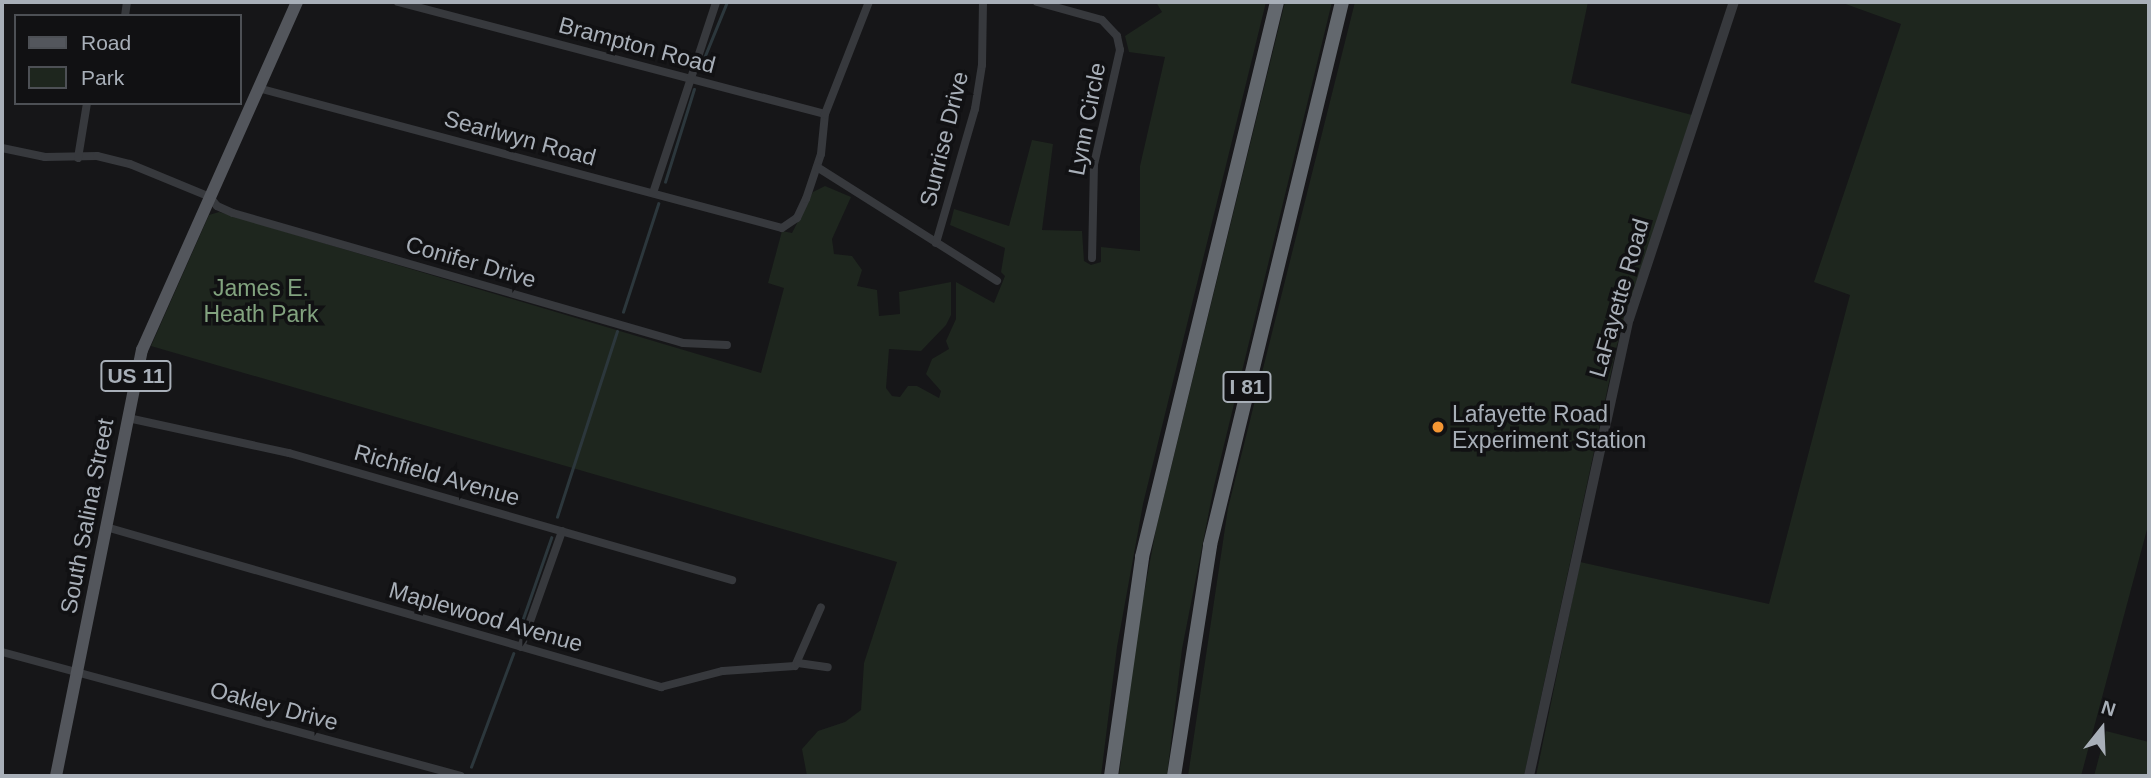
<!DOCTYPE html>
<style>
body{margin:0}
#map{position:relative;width:2151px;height:778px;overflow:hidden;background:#161618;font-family:Arial,sans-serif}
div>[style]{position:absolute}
.green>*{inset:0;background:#1e261e}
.stream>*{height:2.5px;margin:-1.25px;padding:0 1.25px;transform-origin:1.25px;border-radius:1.25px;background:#2c373c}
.minor>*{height:8px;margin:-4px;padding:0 4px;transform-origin:4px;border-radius:4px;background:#37393d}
.tertiary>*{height:10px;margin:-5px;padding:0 5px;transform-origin:5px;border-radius:5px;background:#37393d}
.primary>*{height:12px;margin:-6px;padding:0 6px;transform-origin:6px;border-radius:6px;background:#53565c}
.motorway>*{height:14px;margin:-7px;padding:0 7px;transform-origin:7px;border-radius:7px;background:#63686e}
.dots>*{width:19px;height:19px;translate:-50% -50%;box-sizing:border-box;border:4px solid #111113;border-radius:50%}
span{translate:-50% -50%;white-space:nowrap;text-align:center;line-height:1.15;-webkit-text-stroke:7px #111113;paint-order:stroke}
.shield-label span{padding:2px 5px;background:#111113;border:2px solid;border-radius:5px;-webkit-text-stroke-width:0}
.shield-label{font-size:21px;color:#a8afb8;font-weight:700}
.street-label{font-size:23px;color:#a8afb8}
.park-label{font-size:23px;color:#82a37f}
.poi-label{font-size:23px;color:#a8afb8}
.left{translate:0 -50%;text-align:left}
.frame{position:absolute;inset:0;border:4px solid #a8afb8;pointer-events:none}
.legend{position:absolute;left:14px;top:14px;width:228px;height:91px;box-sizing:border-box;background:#111113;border:2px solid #4d5055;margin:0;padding:9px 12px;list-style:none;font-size:21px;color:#a8afb8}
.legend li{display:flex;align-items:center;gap:14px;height:35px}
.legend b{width:35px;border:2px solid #4d5055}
.north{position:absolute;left:2067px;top:694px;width:70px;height:70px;-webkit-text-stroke:5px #111113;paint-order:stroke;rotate:18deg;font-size:19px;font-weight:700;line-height:28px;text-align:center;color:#a8afb8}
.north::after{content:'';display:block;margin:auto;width:24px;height:32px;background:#a8afb8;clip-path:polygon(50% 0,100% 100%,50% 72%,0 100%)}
</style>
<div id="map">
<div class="green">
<div style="clip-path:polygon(1156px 2px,1266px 2px,1143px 504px,1117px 647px,1101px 776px,807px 776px,802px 749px,818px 731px,845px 722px,861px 710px,864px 663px,897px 562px,151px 346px,209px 215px,219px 212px,761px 373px,784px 288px,768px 283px,782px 231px,792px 233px,813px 192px,825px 186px,851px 197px,832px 239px,834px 254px,852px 256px,862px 270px,857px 286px,877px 290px,879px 316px,900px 314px,899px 292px,951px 282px,951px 315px,946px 325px,921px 351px,889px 349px,886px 388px,892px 396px,900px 397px,908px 386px,917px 386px,939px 398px,941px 391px,926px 374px,932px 359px,949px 349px,946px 341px,956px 319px,956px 282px,994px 303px,1005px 276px,1001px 272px,1005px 248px,950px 225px,954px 209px,1009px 226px,1032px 140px,1053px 144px,1042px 230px,1082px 231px,1084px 261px,1091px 265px,1101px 262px,1101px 247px,1140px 251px,1140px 166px,1165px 57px,1129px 52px,1125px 36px,1162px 12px)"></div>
<div style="clip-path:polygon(1285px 2px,1332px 2px,1214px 486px,1182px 649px,1167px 776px,1119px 776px,1135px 642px,1156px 529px)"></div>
<div style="clip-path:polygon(1355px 2px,1588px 2px,1571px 83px,1692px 115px,1617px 345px,1524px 776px,1188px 776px,1228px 508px)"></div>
<div style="clip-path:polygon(1840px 2px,2149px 2px,2149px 522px,2081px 776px,1536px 776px,1580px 562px,1769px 604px,1850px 295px,1814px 282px,1901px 24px)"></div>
<div style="clip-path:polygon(2106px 731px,2149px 742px,2149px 776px,2094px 776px)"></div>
</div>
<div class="stream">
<div style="left:700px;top:68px;width:71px;rotate:-67.8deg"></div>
<div style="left:665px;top:182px;width:97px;rotate:-72.7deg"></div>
<div style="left:623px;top:312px;width:114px;rotate:-72deg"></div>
<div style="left:557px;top:517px;width:195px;rotate:-72.1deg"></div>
<div style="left:518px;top:633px;width:101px;rotate:-70.8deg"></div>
<div style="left:471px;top:767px;width:121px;rotate:-69.6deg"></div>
</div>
<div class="minor">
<div style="left:398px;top:2px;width:441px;rotate:14.7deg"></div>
<div style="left:1037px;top:2px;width:67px;rotate:15.5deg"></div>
<div style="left:1102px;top:20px;width:22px;rotate:47deg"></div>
<div style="left:1117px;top:36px;width:14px;rotate:78deg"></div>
<div style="left:1120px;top:50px;width:117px;rotate:102.8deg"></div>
<div style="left:1094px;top:164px;width:94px;rotate:91.2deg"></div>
<div style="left:125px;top:16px;width:14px;rotate:-82deg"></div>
<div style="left:258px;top:88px;width:542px;rotate:14.96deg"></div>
<div style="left:782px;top:228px;width:18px;rotate:-34deg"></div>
<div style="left:797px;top:218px;width:21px;rotate:-65deg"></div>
<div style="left:806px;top:199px;width:47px;rotate:-71.6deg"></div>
<div style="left:821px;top:154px;width:40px;rotate:-84.3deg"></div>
<div style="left:825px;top:114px;width:120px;rotate:-68.6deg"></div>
<div style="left:2px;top:148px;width:44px;rotate:11.8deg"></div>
<div style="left:45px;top:157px;width:52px;rotate:-1.1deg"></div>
<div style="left:97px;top:156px;width:34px;rotate:14deg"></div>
<div style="left:130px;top:164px;width:87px;rotate:22.4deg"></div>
<div style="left:210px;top:197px;width:11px;rotate:52deg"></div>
<div style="left:217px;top:206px;width:17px;rotate:24deg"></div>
<div style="left:233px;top:213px;width:468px;rotate:16.1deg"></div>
<div style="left:683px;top:343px;width:44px;rotate:2.6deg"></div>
<div style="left:78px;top:158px;width:56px;rotate:-80.7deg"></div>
<div style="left:817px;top:167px;width:213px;rotate:32.3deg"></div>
<div style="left:653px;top:193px;width:201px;rotate:-71.7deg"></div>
<div style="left:936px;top:243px;width:140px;rotate:-73.8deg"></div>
<div style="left:975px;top:109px;width:45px;rotate:-81deg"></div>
<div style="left:982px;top:65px;width:63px;rotate:-89.1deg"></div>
<div style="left:128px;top:418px;width:165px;rotate:12.3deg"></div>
<div style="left:289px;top:453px;width:461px;rotate:16deg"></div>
<div style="left:106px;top:527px;width:578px;rotate:16.08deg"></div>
<div style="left:661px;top:687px;width:64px;rotate:-14.5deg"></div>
<div style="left:723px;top:671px;width:72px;rotate:-4deg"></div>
<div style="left:795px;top:666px;width:64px;rotate:-66.2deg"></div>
<div style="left:521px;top:647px;width:123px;rotate:-70.5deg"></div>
<div style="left:2px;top:652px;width:475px;rotate:15.1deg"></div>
<div style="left:798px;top:663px;width:30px;rotate:8deg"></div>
</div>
<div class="tertiary">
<div style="left:1529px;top:776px;width:468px;rotate:-77.7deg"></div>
<div style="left:1629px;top:319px;width:334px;rotate:-71.7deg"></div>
</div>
<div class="primary">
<div style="left:56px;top:776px;width:435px;rotate:-78.6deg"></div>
<div style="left:142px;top:350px;width:381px;rotate:-66deg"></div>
</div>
<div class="motorway">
<div style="left:1111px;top:776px;width:221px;rotate:-81.9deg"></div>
<div style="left:1142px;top:557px;width:571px;rotate:-76.33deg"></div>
<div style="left:1174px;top:776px;width:234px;rotate:-81.1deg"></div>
<div style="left:1210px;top:545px;width:559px;rotate:-76.34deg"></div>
</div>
<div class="dots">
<div style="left:1438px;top:427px;background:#f49633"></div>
</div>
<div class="shield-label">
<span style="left:136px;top:376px">US 11</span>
<span style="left:1247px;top:387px">I 81</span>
</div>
<div class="street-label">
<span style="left:637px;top:45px;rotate:15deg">Brampton Road</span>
<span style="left:1087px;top:119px;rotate:-79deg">Lynn Circle</span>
<span style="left:520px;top:138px;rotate:15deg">Searlwyn Road</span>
<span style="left:944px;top:139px;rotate:-76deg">Sunrise Drive</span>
<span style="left:471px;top:262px;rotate:16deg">Conifer Drive</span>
<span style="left:1619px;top:298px;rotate:-74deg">LaFayette Road</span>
<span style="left:437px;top:475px;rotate:16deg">Richfield Avenue</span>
<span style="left:87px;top:516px;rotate:-79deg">South Salina Street</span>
<span style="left:486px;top:617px;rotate:16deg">Maplewood Avenue</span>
<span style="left:274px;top:706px;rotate:15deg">Oakley Drive</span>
</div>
<div class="park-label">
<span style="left:261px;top:301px">James E.<br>Heath Park</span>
</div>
<div class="poi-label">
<span class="left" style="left:1452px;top:427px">Lafayette Road<br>Experiment Station</span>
</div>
<div class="frame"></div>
<ul class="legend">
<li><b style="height:9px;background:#53565c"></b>Road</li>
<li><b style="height:19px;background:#1e261e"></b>Park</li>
</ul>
<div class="north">N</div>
</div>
